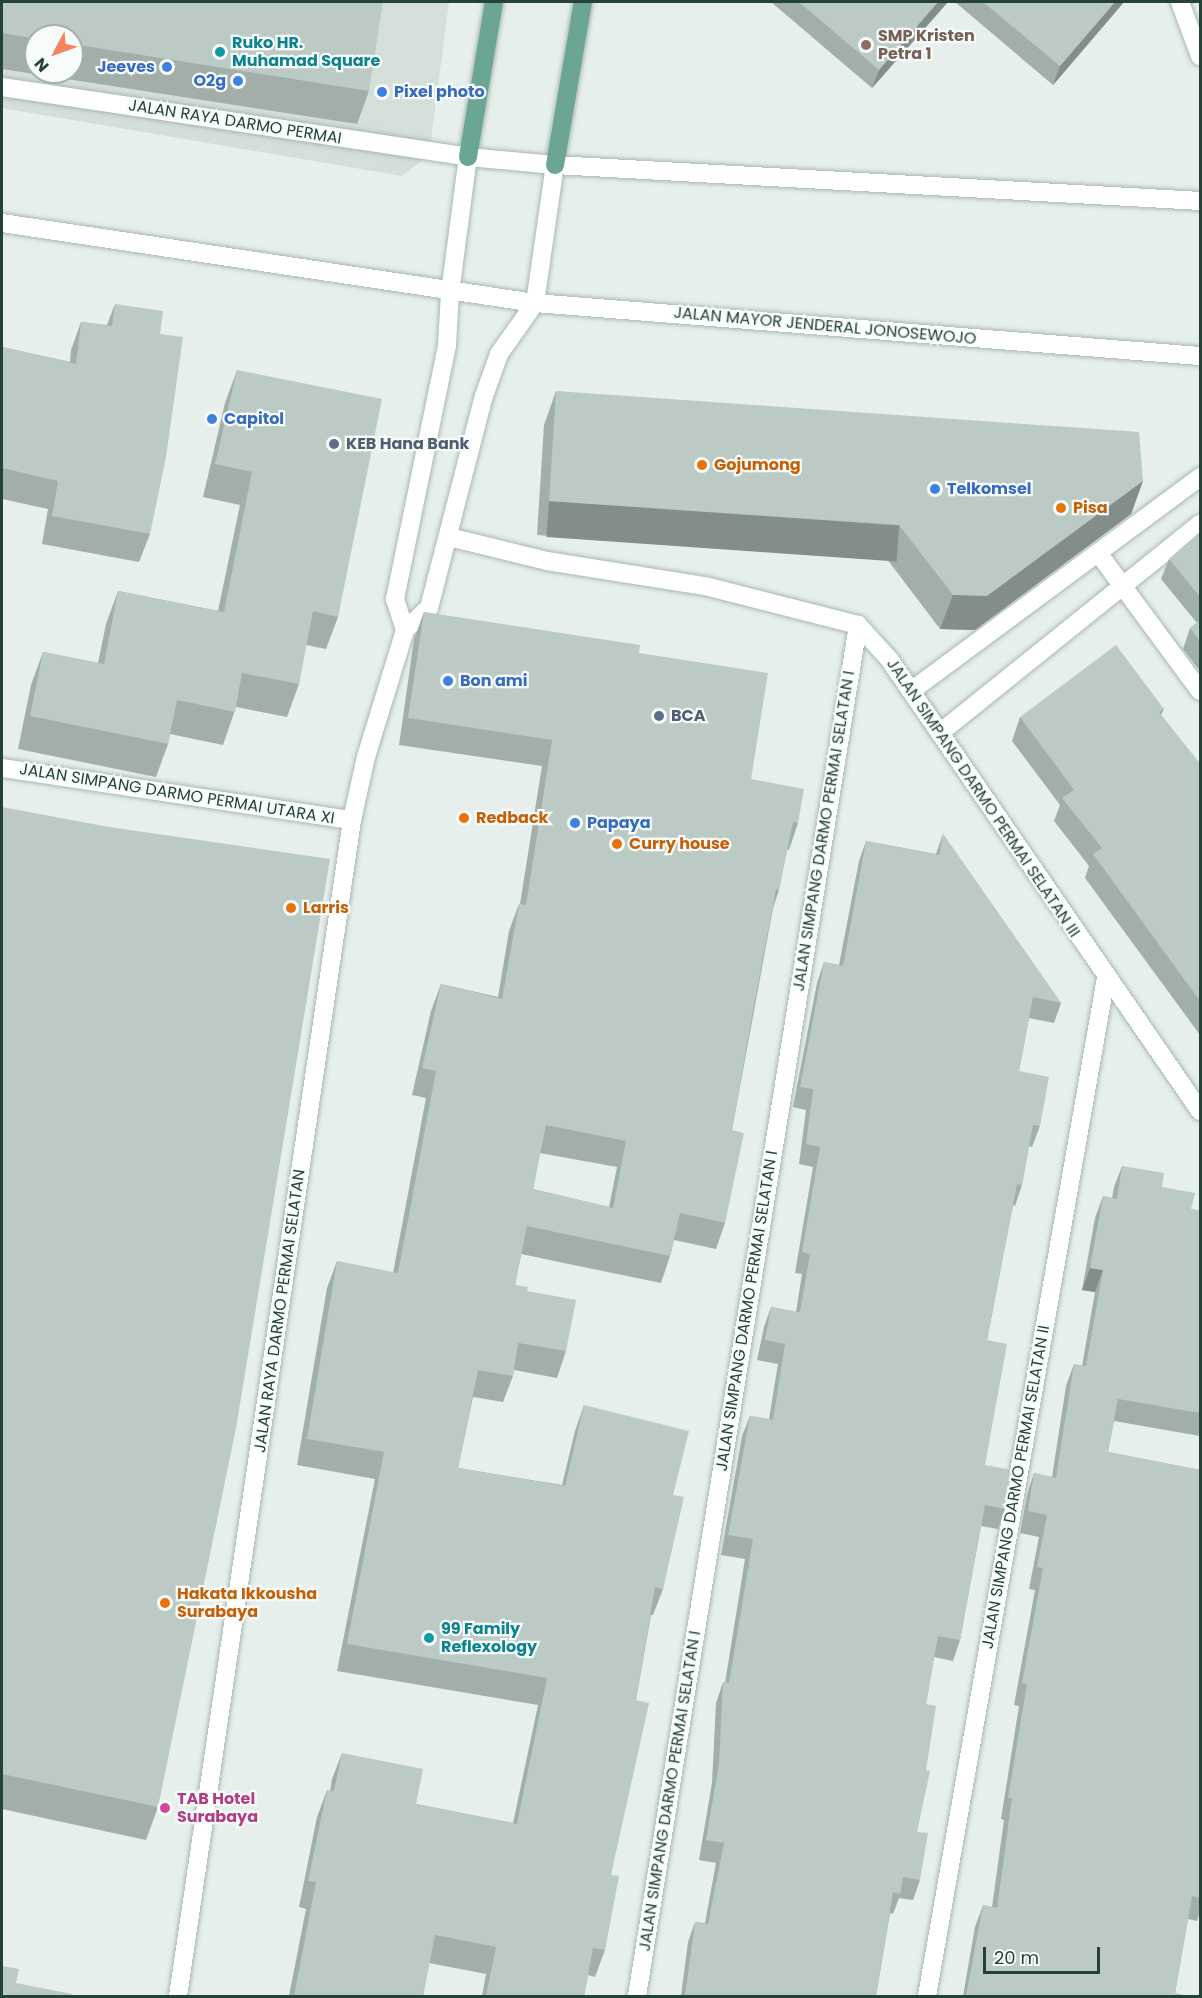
<!DOCTYPE html>
<style>
body{margin:0}
#map{position:relative;width:1202px;height:1998px;overflow:hidden;background:#e6efeb;font-family:Poppins,sans-serif}
div>[style]{position:absolute}
.built>*{inset:0;background:#d4dfda}
.roads{filter:drop-shadow(0 0 2px #a8b8b2) drop-shadow(0 0 2px #a8b8b2)}
.street>*{height:18px;margin:-9px;padding:0 9px;transform-origin:9px;border-radius:9px;background:#fff}
.secondary>*{height:18px;margin:-9px;padding:0 9px;transform-origin:9px;border-radius:9px;background:#fff}
.primary>*{height:18px;margin:-9px;padding:0 9px;transform-origin:9px;border-radius:9px;background:#6aa596}
.wall>*{inset:0;background:#a1aea9}
.shaded-wall>*{inset:0;background:#838d89;transform-origin:0 0}
.building>*{inset:0;background:#bbcac4}
.dots>*{width:16px;height:16px;translate:-50% -50%;box-sizing:border-box;border:3px solid #f7fbf9;border-radius:50%}
span{translate:-50% -50%;white-space:nowrap;text-align:center;line-height:1.15;-webkit-text-stroke:4.5px #f7fbf9;paint-order:stroke}
.education-label{font-size:16px;color:#785e54;font-weight:700}
.left{translate:0 -50%;text-align:left}
.culture-label{font-size:16px;color:#0d838f;font-weight:700}
.shop-label{font-size:16px;color:#366cbe;font-weight:700}
.right{translate:-100% -50%;text-align:right}
.street-label{font-size:16px;color:#24423a}
.service-label{font-size:16px;color:#4e5e75;font-weight:700}
.food-label{font-size:16px;color:#c56008;font-weight:700}
.hotel-label{font-size:16px;color:#b23c85;font-weight:700}
.frame{position:absolute;inset:0;border:3px solid #24423a;pointer-events:none}
.north{position:absolute;left:24px;top:24px;width:60px;height:60px;box-sizing:border-box;background:#f7fbf9;border:2px solid #a3b1ad;border-radius:50%;rotate:229deg;font-size:16px;font-weight:700;line-height:24px;text-align:center;color:#24423a}
.north::after{content:'';display:block;margin:auto;width:21px;height:27px;background:#f4845f;clip-path:polygon(50% 0,100% 100%,50% 72%,0 100%)}
.scale{position:absolute;left:983px;top:1947px;width:117px;height:27px;box-sizing:border-box;border:3px solid #24423a;border-top:0;padding-left:8px;font-size:18px;line-height:21px;white-space:nowrap;color:#24423a;-webkit-text-stroke:4px #f7fbf9;paint-order:stroke}
</style>
<div id="map">
<div class="built">
<div style="clip-path:polygon(evenodd,2px 2px,449px 2px,429px 155px,402px 176px,2px 108px,2px 2px,36px 36px,72px 36px,72px 72px,36px 72px,36px 36px)"></div>
</div>
<div class="roads">
<div class="street">
<div style="left:449px;top:537px;width:101px;rotate:13.8deg"></div>
<div style="left:547px;top:561px;width:160px;rotate:9deg"></div>
<div style="left:705px;top:586px;width:158px;rotate:14.3deg"></div>
<div style="left:858px;top:625px;width:46px;rotate:47.6deg"></div>
<div style="left:889px;top:659px;width:549px;rotate:55.47deg"></div>
<div style="left:1099px;top:554px;width:170px;rotate:53.6deg"></div>
<div style="left:911px;top:691px;width:360px;rotate:-36.5deg"></div>
<div style="left:941px;top:732px;width:332px;rotate:-38.8deg"></div>
<div style="left:2px;top:768px;width:354px;rotate:8.5deg"></div>
<div style="left:637px;top:1996px;width:1389px;rotate:-80.84deg"></div>
<div style="left:927px;top:1996px;width:1034px;rotate:-80.03deg"></div>
</div>
<div class="secondary">
<div style="left:1180px;top:2px;width:58px;rotate:69.7deg"></div>
<div style="left:2px;top:87px;width:471px;rotate:8.5deg"></div>
<div style="left:468px;top:157px;width:87px;rotate:5.3deg"></div>
<div style="left:555px;top:165px;width:646px;rotate:3.19deg"></div>
<div style="left:2px;top:223px;width:539px;rotate:8.54deg"></div>
<div style="left:535px;top:303px;width:667px;rotate:4.56deg"></div>
<div style="left:405px;top:630px;width:33px;rotate:-108deg"></div>
<div style="left:395px;top:599px;width:259px;rotate:-78.4deg"></div>
<div style="left:447px;top:345px;width:52px;rotate:-86.7deg"></div>
<div style="left:450px;top:293px;width:137px;rotate:-82.5deg"></div>
<div style="left:178px;top:1996px;width:1189px;rotate:-81.58deg"></div>
<div style="left:352px;top:820px;width:65px;rotate:-77.5deg"></div>
<div style="left:366px;top:757px;width:133px;rotate:-72.9deg"></div>
<div style="left:405px;top:630px;width:33px;rotate:-43deg"></div>
<div style="left:429px;top:608px;width:219px;rotate:-75.5deg"></div>
<div style="left:484px;top:396px;width:45px;rotate:-70.3deg"></div>
<div style="left:499px;top:354px;width:62px;rotate:-54.8deg"></div>
<div style="left:535px;top:303px;width:139px;rotate:-81.8deg"></div>
</div>
<div class="primary">
<div style="left:468px;top:157px;width:157px;rotate:-80.5deg"></div>
<div style="left:555px;top:165px;width:165px;rotate:-80.3deg"></div>
</div>
</div>
<div class="wall">
<div style="clip-path:polygon(evenodd,2px 2px,369px 91px,357px 124px,2px 69px,2px 2px,36px 36px,72px 36px,72px 72px,36px 72px,36px 36px)"></div>
<div style="clip-path:polygon(771px 2px,948px 2px,872px 88px)"></div>
<div style="clip-path:polygon(955px 2px,1124px 2px,1053px 85px)"></div>
<div style="clip-path:polygon(115px 304px,160px 334px,150px 534px,139px 562px,42px 544px,48px 509px,2px 499px,2px 347px,70px 362px,71px 350px,81px 322px,107px 325px)"></div>
<div style="clip-path:polygon(237px 370px,338px 617px,326px 649px,306px 645px,299px 684px,287px 717px,236px 707px,223px 745px,170px 734px,168px 744px,156px 777px,18px 749px,31px 685px,43px 652px,98px 663px,106px 624px,118px 591px,218px 611px,240px 505px,203px 497px,225px 403px)"></div>
<div style="clip-path:polygon(556px 391px,1143px 481px,1131px 514px,975px 630px,940px 629px,887px 559px,537px 535px,544px 425px)"></div>
<div style="clip-path:polygon(1200px 532px,1200px 671px,1183px 649px,1190px 628px,1197px 623px,1161px 579px,1169px 559px)"></div>
<div style="clip-path:polygon(evenodd,424px 612px,639px 653px,751px 779px,798px 823px,789px 850px,787px 849px,779px 890px,773px 908px,732px 1130px,725px 1223px,716px 1249px,674px 1240px,670px 1256px,661px 1283px,521px 1254px,515px 1285px,527px 1291px,566px 1351px,557px 1378px,514px 1370px,513px 1376px,503px 1402px,473px 1397px,458px 1468px,562px 1485px,575px 1431px,584px 1405px,673px 1495px,663px 1589px,653px 1615px,651px 1615px,636px 1700px,611px 1875px,605px 1950px,595px 1977px,588px 1975px,584px 1996px,482px 1996px,486px 1974px,429px 1963px,423px 1996px,289px 1996px,306px 1909px,299px 1907px,317px 1817px,327px 1790px,330px 1791px,332px 1779px,342px 1753px,416px 1804px,513px 1823px,538px 1705px,337px 1671px,375px 1479px,297px 1465px,327px 1288px,337px 1261px,393px 1273px,426px 1098px,412px 1095px,431px 1011px,441px 984px,498px 997px,509px 931px,519px 904px,520px 904px,542px 766px,399px 745px,414px 639px,424px 612px,540px 1153px,617px 1167px,609px 1207px,533px 1189px,540px 1153px)"></div>
<div style="clip-path:polygon(1164px 709px,1161px 715px,1200px 764px,1200px 1035px,1085px 878px,1089px 866px,1054px 821px,1060px 805px,1012px 741px,1020px 717px)"></div>
<div style="clip-path:polygon(2px 807px,158px 1807px,146px 1840px,2px 1809px)"></div>
<div style="clip-path:polygon(943px 834px,1061px 1003px,1054px 1023px,1029px 1018px,1019px 1071px,1040px 1126px,1032px 1147px,1029px 1146px,1022px 1185px,1015px 1206px,1013px 1205px,987px 1340px,985px 1465px,1005px 1509px,998px 1529px,981px 1526px,960px 1640px,953px 1661px,934px 1657px,926px 1704px,917px 1832px,920px 1880px,913px 1900px,899px 1898px,893px 1914px,890px 1913px,876px 1996px,681px 1996px,688px 1942px,695px 1922px,705px 1923px,716px 1863px,699px 1860px,712px 1783px,716px 1703px,723px 1682px,725px 1683px,745px 1559px,721px 1555px,742px 1436px,750px 1416px,769px 1419px,778px 1364px,757px 1360px,764px 1327px,771px 1307px,796px 1312px,802px 1274px,795px 1273px,813px 1167px,799px 1164px,806px 1110px,793px 1107px,817px 983px,824px 962px,839px 965px,859px 861px,866px 841px,936px 854px)"></div>
<div style="clip-path:polygon(1122px 1166px,1162px 1187px,1191px 1209px,1200px 1211px,1200px 1436px,1114px 1421px,1108px 1452px,1200px 1470px,1200px 1911px,1197px 1921px,1188px 1919px,1175px 1993px,1187px 1996px,963px 1996px,975px 1927px,983px 1905px,992px 1907px,1004px 1820px,1001px 1819px,1019px 1706px,1014px 1705px,1035px 1590px,1029px 1589px,1039px 1537px,1020px 1533px,1027px 1495px,1034px 1473px,1052px 1477px,1066px 1386px,1074px 1364px,1082px 1366px,1095px 1292px,1082px 1290px,1095px 1218px,1103px 1196px,1112px 1198px,1114px 1187px)"></div>
</div>
<div class="shaded-wall">
<div style="clip-path:polygon(938px 2px,948px 2px,872px 88px,879px 70px)"></div>
<div style="clip-path:polygon(1115px 2px,1124px 2px,1053px 85px,1060px 66px)"></div>
<div style="clip-path:polygon(1143px 481px,1131px 514px,975px 630px,940px 629px,953px 595px)"></div>
<div style="left:549px;top:501px;width:351px;height:36px;rotate:4deg"></div>
<div style="clip-path:polygon(1090px 1268px,1103px 1270px,1095px 1292px,1082px 1290px)"></div>
</div>
<div class="building">
<div style="clip-path:polygon(2px 2px,383px 2px,369px 91px,72px 44px,72px 36px,36px 36px,36px 39px,2px 33px)"></div>
<div style="clip-path:polygon(799px 2px,938px 2px,879px 70px)"></div>
<div style="clip-path:polygon(983px 2px,1115px 2px,1060px 66px)"></div>
<div style="clip-path:polygon(115px 304px,163px 311px,160px 334px,183px 337px,166px 457px,150px 534px,52px 516px,58px 481px,2px 468px,2px 347px,76px 364px,81px 322px,112px 326px)"></div>
<div style="clip-path:polygon(237px 370px,382px 399px,338px 617px,313px 611px,299px 684px,242px 673px,235px 712px,177px 700px,168px 744px,30px 716px,43px 652px,104px 664px,118px 591px,224px 612px,252px 472px,215px 464px)"></div>
<div style="clip-path:polygon(556px 391px,1139px 432px,1143px 481px,987px 596px,953px 595px,899px 525px,549px 501px)"></div>
<div style="clip-path:polygon(1200px 532px,1200px 597px,1169px 559px)"></div>
<div style="clip-path:polygon(evenodd,424px 612px,640px 645px,639px 653px,768px 673px,751px 779px,804px 789px,798px 823px,793px 822px,779px 890px,776px 889px,752px 1015px,732px 1130px,744px 1133px,725px 1223px,680px 1213px,670px 1256px,527px 1226px,515px 1285px,528px 1287px,527px 1291px,576px 1300px,566px 1351px,518px 1343px,513px 1376px,478px 1370px,458px 1468px,565px 1486px,584px 1405px,689px 1431px,673px 1495px,684px 1497px,663px 1589px,655px 1587px,636px 1700px,649px 1703px,611px 1875px,619px 1876px,605px 1950px,593px 1948px,584px 1996px,486px 1996px,496px 1947px,435px 1935px,423px 1996px,294px 1996px,316px 1882px,308px 1881px,327px 1790px,334px 1791px,342px 1753px,423px 1769px,416px 1804px,517px 1824px,547px 1678px,347px 1644px,384px 1452px,307px 1439px,337px 1261px,398px 1273px,436px 1071px,422px 1068px,441px 984px,502px 999px,519px 904px,526px 905px,552px 740px,408px 718px,424px 612px,546px 1125px,626px 1141px,613px 1208px,533px 1189px,546px 1125px)"></div>
<div style="clip-path:polygon(1200px 620px,1200px 641px,1190px 628px)"></div>
<div style="clip-path:polygon(1116px 645px,1164px 709px,1159px 712px,1200px 764px,1200px 1001px,1093px 854px,1102px 848px,1062px 798px,1074px 790px,1020px 717px)"></div>
<div style="clip-path:polygon(2px 807px,109px 827px,330px 859px,236px 1428px,158px 1807px,2px 1774px)"></div>
<div style="clip-path:polygon(943px 834px,1061px 1003px,1033px 997px,1019px 1071px,1049px 1077px,1040px 1126px,1033px 1125px,1022px 1185px,1017px 1184px,987px 1340px,1007px 1344px,985px 1465px,1012px 1470px,1005px 1509px,985px 1505px,960px 1640px,938px 1636px,926px 1704px,936px 1706px,926px 1770px,930px 1771px,917px 1832px,928px 1833px,920px 1880px,903px 1877px,900px 1894px,893px 1892px,876px 1996px,685px 1996px,695px 1922px,708px 1924px,724px 1843px,706px 1840px,719px 1763px,723px 1682px,729px 1683px,753px 1539px,728px 1535px,750px 1416px,773px 1420px,785px 1344px,765px 1340px,771px 1307px,800px 1312px,810px 1254px,802px 1252px,820px 1147px,806px 1144px,813px 1089px,800px 1087px,824px 962px,843px 966px,866px 841px,939px 855px)"></div>
<div style="clip-path:polygon(1122px 1166px,1164px 1173px,1162px 1187px,1195px 1193px,1191px 1209px,1200px 1211px,1200px 1413px,1118px 1399px,1108px 1452px,1200px 1470px,1200px 1898px,1192px 1896px,1175px 1993px,1188px 1996px,966px 1996px,983px 1905px,997px 1908px,1012px 1798px,1008px 1798px,1027px 1684px,1022px 1683px,1043px 1568px,1037px 1567px,1047px 1515px,1028px 1511px,1034px 1473px,1056px 1478px,1074px 1364px,1086px 1366px,1103px 1270px,1090px 1268px,1103px 1196px,1117px 1199px)"></div>
<div style="clip-path:polygon(2px 1966px,19px 1969px,16px 1983px,72px 1994px,71px 1996px,2px 1996px)"></div>
</div>
<div class="dots">
<div style="left:866px;top:45px;background:#8d6e63"></div>
<div style="left:220px;top:52px;background:#0f9aa8"></div>
<div style="left:167px;top:67px;background:#3f7fe0"></div>
<div style="left:238px;top:81px;background:#3f7fe0"></div>
<div style="left:382px;top:92px;background:#3f7fe0"></div>
<div style="left:212px;top:419px;background:#3f7fe0"></div>
<div style="left:334px;top:444px;background:#5c6f8a"></div>
<div style="left:702px;top:465px;background:#e8710a"></div>
<div style="left:935px;top:489px;background:#3f7fe0"></div>
<div style="left:1061px;top:508px;background:#e8710a"></div>
<div style="left:448px;top:681px;background:#3f7fe0"></div>
<div style="left:659px;top:716px;background:#5c6f8a"></div>
<div style="left:464px;top:818px;background:#e8710a"></div>
<div style="left:575px;top:823px;background:#3f7fe0"></div>
<div style="left:617px;top:844px;background:#e8710a"></div>
<div style="left:291px;top:908px;background:#e8710a"></div>
<div style="left:165px;top:1603px;background:#e8710a"></div>
<div style="left:429px;top:1638px;background:#0f9aa8"></div>
<div style="left:165px;top:1808px;background:#d1479c"></div>
</div>
<div class="education-label">
<span class="left" style="left:878px;top:45px">SMP Kristen<br>Petra 1</span>
</div>
<div class="culture-label">
<span class="left" style="left:232px;top:52px">Ruko HR.<br>Muhamad Square</span>
<span class="left" style="left:441px;top:1638px">99 Family<br>Reflexology</span>
</div>
<div class="shop-label">
<span class="right" style="left:155px;top:67px">Jeeves</span>
<span class="right" style="left:226px;top:81px">O2g</span>
<span class="left" style="left:394px;top:92px">Pixel photo</span>
<span class="left" style="left:224px;top:419px">Capitol</span>
<span class="left" style="left:947px;top:489px">Telkomsel</span>
<span class="left" style="left:460px;top:681px">Bon ami</span>
<span class="left" style="left:587px;top:823px">Papaya</span>
</div>
<div class="street-label">
<span style="left:235px;top:122px;rotate:9deg">JALAN RAYA DARMO PERMAI</span>
<span style="left:825px;top:326px;rotate:5deg">JALAN MAYOR JENDERAL JONOSEWOJO</span>
<span style="left:177px;top:794px;rotate:9deg">JALAN SIMPANG DARMO PERMAI UTARA XI</span>
<span style="left:983px;top:798px;rotate:56deg">JALAN SIMPANG DARMO PERMAI SELATAN III</span>
<span style="left:824px;top:831px;rotate:-81deg">JALAN SIMPANG DARMO PERMAI SELATAN I</span>
<span style="left:280px;top:1311px;rotate:-82deg">JALAN RAYA DARMO PERMAI SELATAN</span>
<span style="left:747px;top:1311px;rotate:-81deg">JALAN SIMPANG DARMO PERMAI SELATAN I</span>
<span style="left:1016px;top:1487px;rotate:-80deg">JALAN SIMPANG DARMO PERMAI SELATAN II</span>
<span style="left:670px;top:1791px;rotate:-81deg">JALAN SIMPANG DARMO PERMAI SELATAN I</span>
</div>
<div class="service-label">
<span class="left" style="left:346px;top:444px">KEB Hana Bank</span>
<span class="left" style="left:671px;top:716px">BCA</span>
</div>
<div class="food-label">
<span class="left" style="left:714px;top:465px">Gojumong</span>
<span class="left" style="left:1073px;top:508px">Pisa</span>
<span class="left" style="left:476px;top:818px">Redback</span>
<span class="left" style="left:629px;top:844px">Curry house</span>
<span class="left" style="left:303px;top:908px">Larris</span>
<span class="left" style="left:177px;top:1603px">Hakata Ikkousha<br>Surabaya</span>
</div>
<div class="hotel-label">
<span class="left" style="left:177px;top:1808px">TAB Hotel<br>Surabaya</span>
</div>
<div class="frame"></div>
<div class="north">N</div>
<div class="scale">20 m</div>
</div>
